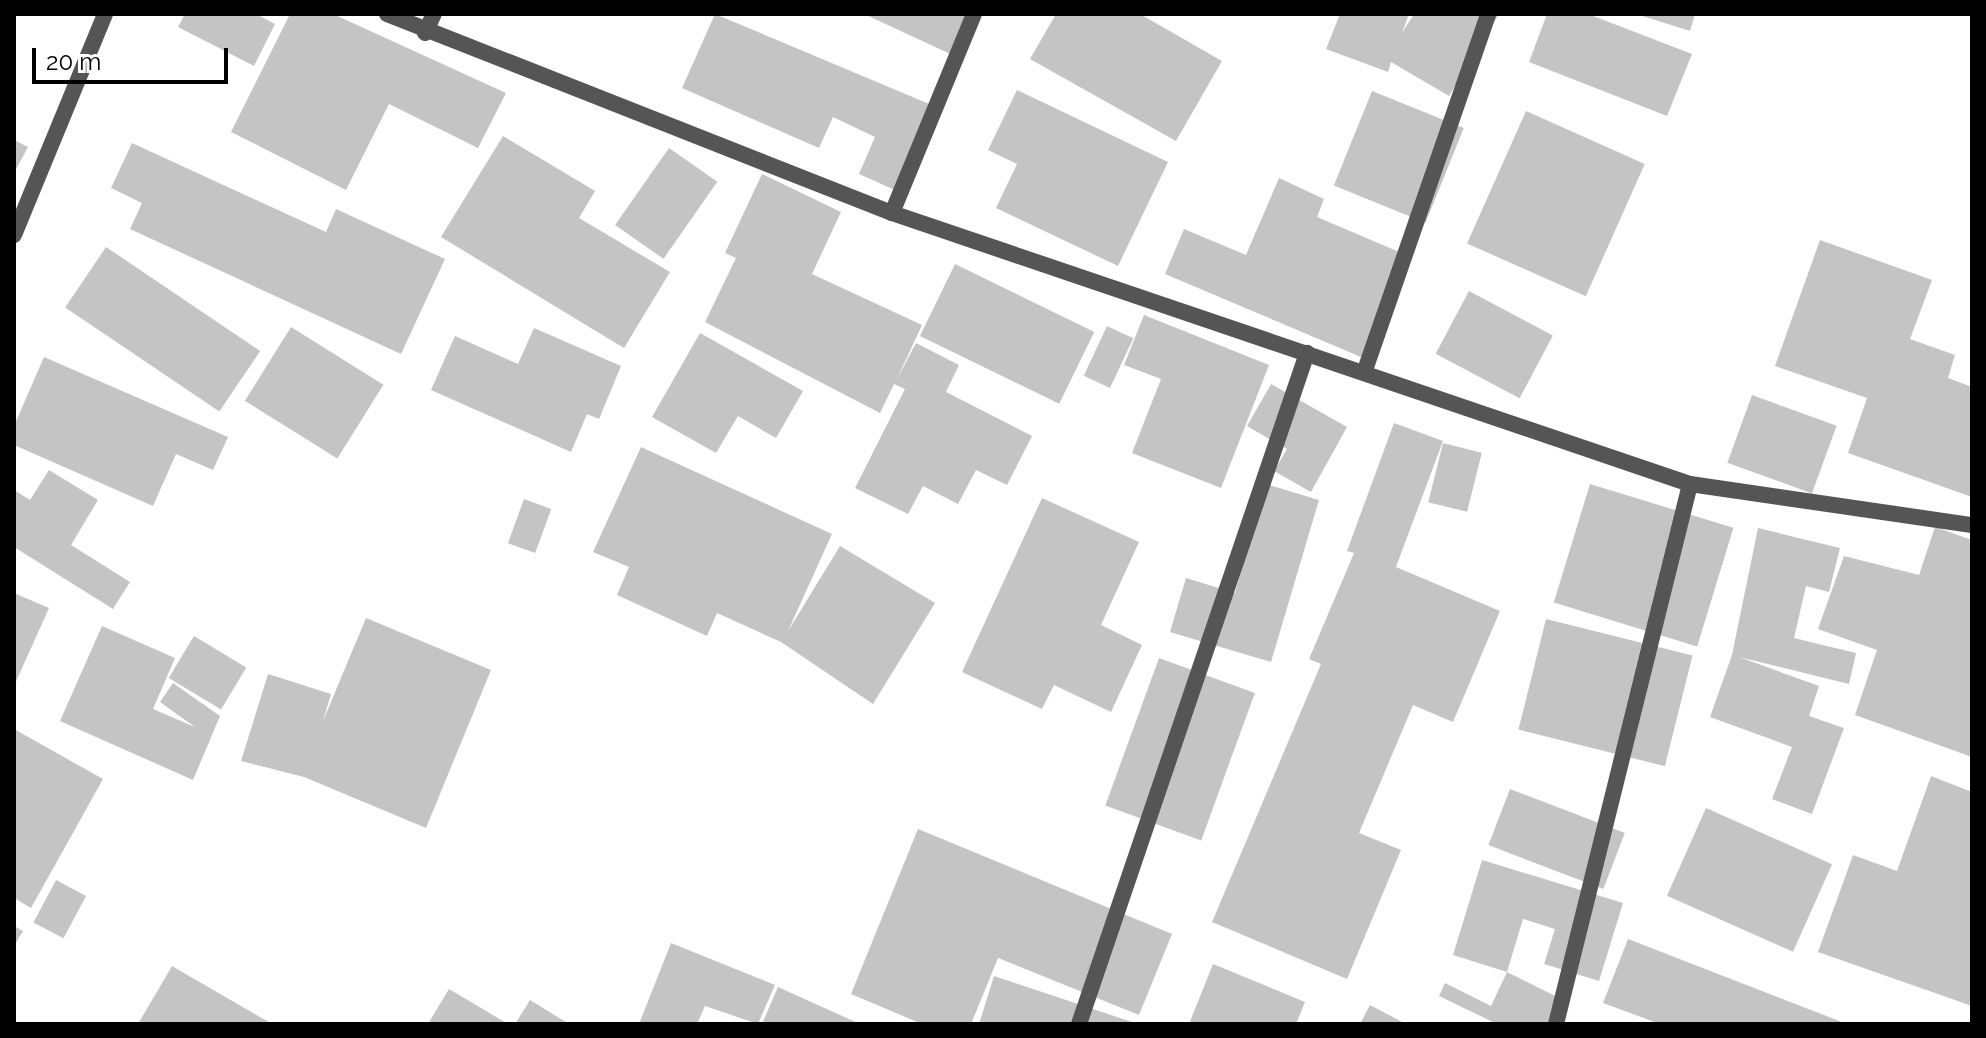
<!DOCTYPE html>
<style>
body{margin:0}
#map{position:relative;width:1986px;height:1038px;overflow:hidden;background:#fff;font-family:Raleway,sans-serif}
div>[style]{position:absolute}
.building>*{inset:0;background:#c4c4c4;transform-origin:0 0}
.street>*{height:16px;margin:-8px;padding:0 8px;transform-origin:8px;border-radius:8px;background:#555}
span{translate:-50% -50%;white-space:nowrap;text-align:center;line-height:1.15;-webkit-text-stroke:8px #fff;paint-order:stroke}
.frame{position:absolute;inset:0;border:16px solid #000;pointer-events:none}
.scale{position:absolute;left:32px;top:48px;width:196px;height:36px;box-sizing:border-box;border:4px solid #000;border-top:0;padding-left:10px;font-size:24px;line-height:28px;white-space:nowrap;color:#000;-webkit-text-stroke:6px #fff;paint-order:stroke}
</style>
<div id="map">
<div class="building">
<div style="clip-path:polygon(185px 14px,256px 14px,275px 24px,254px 66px,178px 27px)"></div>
<div style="clip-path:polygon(290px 14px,333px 14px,506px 93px,478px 148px,389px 104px,346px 190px,231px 132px)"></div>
<div style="clip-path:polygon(715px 14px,934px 106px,897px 191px,859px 174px,875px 137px,833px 117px,819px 148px,682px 88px)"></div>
<div style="clip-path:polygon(864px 14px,979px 14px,959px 58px)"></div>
<div style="clip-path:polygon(1056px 14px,1140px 14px,1222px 61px,1176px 141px,1030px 59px)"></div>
<div style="clip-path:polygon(1340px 14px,1409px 14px,1402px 33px,1414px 14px,1499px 14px,1449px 96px,1391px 62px,1388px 72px,1326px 49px)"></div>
<div style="clip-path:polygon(1547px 14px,1588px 14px,1692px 54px,1667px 116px,1529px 62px)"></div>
<div style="clip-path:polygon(1636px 14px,1695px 14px,1690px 31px)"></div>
<div style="clip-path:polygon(1017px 90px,1168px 162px,1118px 266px,996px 208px,1017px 164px,988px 150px)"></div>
<div style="left:1372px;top:91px;width:99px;height:102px;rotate:22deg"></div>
<div style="left:1526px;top:111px;width:130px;height:145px;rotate:24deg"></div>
<div style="clip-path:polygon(503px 136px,595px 191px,579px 218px,670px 272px,624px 348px,441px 237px)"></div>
<div style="clip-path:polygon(14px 140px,28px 147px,14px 173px)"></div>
<div style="clip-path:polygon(132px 143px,326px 232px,336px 209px,445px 259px,401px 354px,130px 229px,142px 203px,111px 188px)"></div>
<div style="left:669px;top:148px;width:59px;height:94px;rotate:35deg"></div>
<div style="clip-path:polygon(762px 174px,841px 212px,812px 274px,922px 325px,896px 381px,916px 343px,959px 365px,946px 392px,1032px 436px,1007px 485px,976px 470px,958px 504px,923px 486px,908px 514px,855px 488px,905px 389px,894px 384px,880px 413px,705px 322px,736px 258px,725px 253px)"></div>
<div style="clip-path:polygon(1279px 178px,1324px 199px,1317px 217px,1411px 257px,1368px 360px,1165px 274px,1184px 229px,1246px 255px)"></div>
<div style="clip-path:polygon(1820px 240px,1932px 280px,1910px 339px,1955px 355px,1948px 378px,1972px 387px,1972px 497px,1848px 453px,1867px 398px,1775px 366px)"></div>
<div style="left:106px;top:247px;width:186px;height:73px;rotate:34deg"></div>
<div style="left:955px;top:264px;width:155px;height:80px;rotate:26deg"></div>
<div style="left:1469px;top:291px;width:95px;height:71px;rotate:28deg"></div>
<div style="clip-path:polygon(1144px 315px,1269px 365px,1221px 488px,1132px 453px,1161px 379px,1124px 365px)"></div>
<div style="left:1107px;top:326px;width:29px;height:55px;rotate:25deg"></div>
<div style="left:291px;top:327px;width:109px;height:87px;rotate:32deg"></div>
<div style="clip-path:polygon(534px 328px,621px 366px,599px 419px,587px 414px,571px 452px,431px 390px,455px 336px,518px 364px)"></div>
<div style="clip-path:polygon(700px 333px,803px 391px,776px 438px,738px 416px,716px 453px,652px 417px)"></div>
<div style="clip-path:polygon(44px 357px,228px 437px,213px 470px,176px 454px,153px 506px,14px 445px,14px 426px)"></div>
<div style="clip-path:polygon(1271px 384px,1347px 427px,1311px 492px,1274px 471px,1287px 449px,1247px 426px)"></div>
<div style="left:1752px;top:395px;width:90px;height:72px;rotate:20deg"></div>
<div style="clip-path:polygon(1394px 423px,1443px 441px,1396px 567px,1500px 611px,1453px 722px,1413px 705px,1359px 833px,1401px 850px,1347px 979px,1212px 922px,1321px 664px,1309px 659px,1354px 553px,1347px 551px)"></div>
<div style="left:1443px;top:443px;width:40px;height:61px;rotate:14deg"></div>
<div style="clip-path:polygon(641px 447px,832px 534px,788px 631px,840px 546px,935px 603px,873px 704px,781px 642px,717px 613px,707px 636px,617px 595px,629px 567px,593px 552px)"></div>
<div style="clip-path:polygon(49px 470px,98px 500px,71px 545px,130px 582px,113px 609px,14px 547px,14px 490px,30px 500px)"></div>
<div style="clip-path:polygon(1266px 484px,1319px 500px,1271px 662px,1170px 632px,1186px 578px,1235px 593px)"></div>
<div style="left:1590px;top:484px;width:150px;height:124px;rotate:17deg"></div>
<div style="clip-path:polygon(1042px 498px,1139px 542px,1101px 625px,1142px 645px,1111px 712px,1054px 685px,1042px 709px,962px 672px)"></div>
<div style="left:524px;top:499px;width:29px;height:47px;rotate:20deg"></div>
<div style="clip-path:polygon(1935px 527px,1972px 540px,1972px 757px,1855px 715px,1877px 650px,1818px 629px,1844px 556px,1919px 575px)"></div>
<div style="clip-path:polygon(1758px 528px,1840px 548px,1829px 592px,1806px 586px,1794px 638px,1856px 653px,1849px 684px,1739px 657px,1819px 686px,1809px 716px,1844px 728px,1812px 814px,1772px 799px,1792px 747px,1710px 717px,1732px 655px)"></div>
<div style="clip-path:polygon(14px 593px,49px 608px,14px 686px)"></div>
<div style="clip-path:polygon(366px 618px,491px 670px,426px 828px,304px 777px,241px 761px,268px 674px,331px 694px,323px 721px)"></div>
<div style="left:1546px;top:619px;width:151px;height:114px;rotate:14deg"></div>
<div style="clip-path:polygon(102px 626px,175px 658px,153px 709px,195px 727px,160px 702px,173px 683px,220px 716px,193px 780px,60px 721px)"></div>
<div style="left:194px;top:636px;width:61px;height:49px;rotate:31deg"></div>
<div style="left:1159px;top:658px;width:102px;height:157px;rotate:20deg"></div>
<div style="clip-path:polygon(14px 729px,103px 779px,31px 908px,14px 898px)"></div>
<div style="clip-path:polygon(1931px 776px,1972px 792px,1972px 1006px,1818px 952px,1853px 855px,1897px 871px)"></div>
<div style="left:1510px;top:789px;width:123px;height:60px;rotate:21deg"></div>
<div style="left:1706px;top:808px;width:138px;height:96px;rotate:24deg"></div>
<div style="clip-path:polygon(918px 829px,1172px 934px,1139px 1015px,998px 958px,971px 1024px,922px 1024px,851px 994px)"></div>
<div style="clip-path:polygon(1482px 860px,1623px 903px,1599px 981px,1544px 964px,1555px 929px,1523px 919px,1507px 972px,1453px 955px)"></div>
<div style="left:56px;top:880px;width:34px;height:48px;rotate:28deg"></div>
<div style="clip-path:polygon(14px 926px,23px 931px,14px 946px)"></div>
<div style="clip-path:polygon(1628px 939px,1847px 1024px,1660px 1024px,1603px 1003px)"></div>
<div style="clip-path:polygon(671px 943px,775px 985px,758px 1024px,705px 1006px,697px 1024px,639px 1024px)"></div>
<div style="clip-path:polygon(1213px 964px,1305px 1002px,1296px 1024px,1189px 1024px)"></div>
<div style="clip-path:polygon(172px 966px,272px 1024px,138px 1024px)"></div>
<div style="clip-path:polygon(1507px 972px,1569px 1003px,1558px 1024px,1497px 1024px,1439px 996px,1445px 983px,1491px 1006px)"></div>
<div style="clip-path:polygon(994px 976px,1135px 1023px,1135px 1024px,979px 1024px)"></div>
<div style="clip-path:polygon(778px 987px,860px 1024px,762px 1024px)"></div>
<div style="clip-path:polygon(449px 989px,508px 1024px,428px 1024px)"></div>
<div style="clip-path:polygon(530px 1000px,569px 1024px,515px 1024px)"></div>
<div style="clip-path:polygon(1370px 1005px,1406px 1024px,1360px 1024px)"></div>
</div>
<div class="street">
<div style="left:387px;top:14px;width:543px;rotate:21.51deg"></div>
<div style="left:892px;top:213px;width:843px;rotate:18.76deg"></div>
<div style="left:1690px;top:484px;width:285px;rotate:8.3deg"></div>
<div style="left:425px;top:33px;width:21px;rotate:-65deg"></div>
<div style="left:892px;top:213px;width:215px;rotate:-67.6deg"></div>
<div style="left:14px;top:235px;width:239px;rotate:-67.6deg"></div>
<div style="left:1364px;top:373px;width:380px;rotate:-70.9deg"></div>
<div style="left:1079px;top:1024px;width:709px;rotate:-71.23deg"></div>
<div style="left:1556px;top:1024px;width:556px;rotate:-76.06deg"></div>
</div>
<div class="frame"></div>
<div class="scale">20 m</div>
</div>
